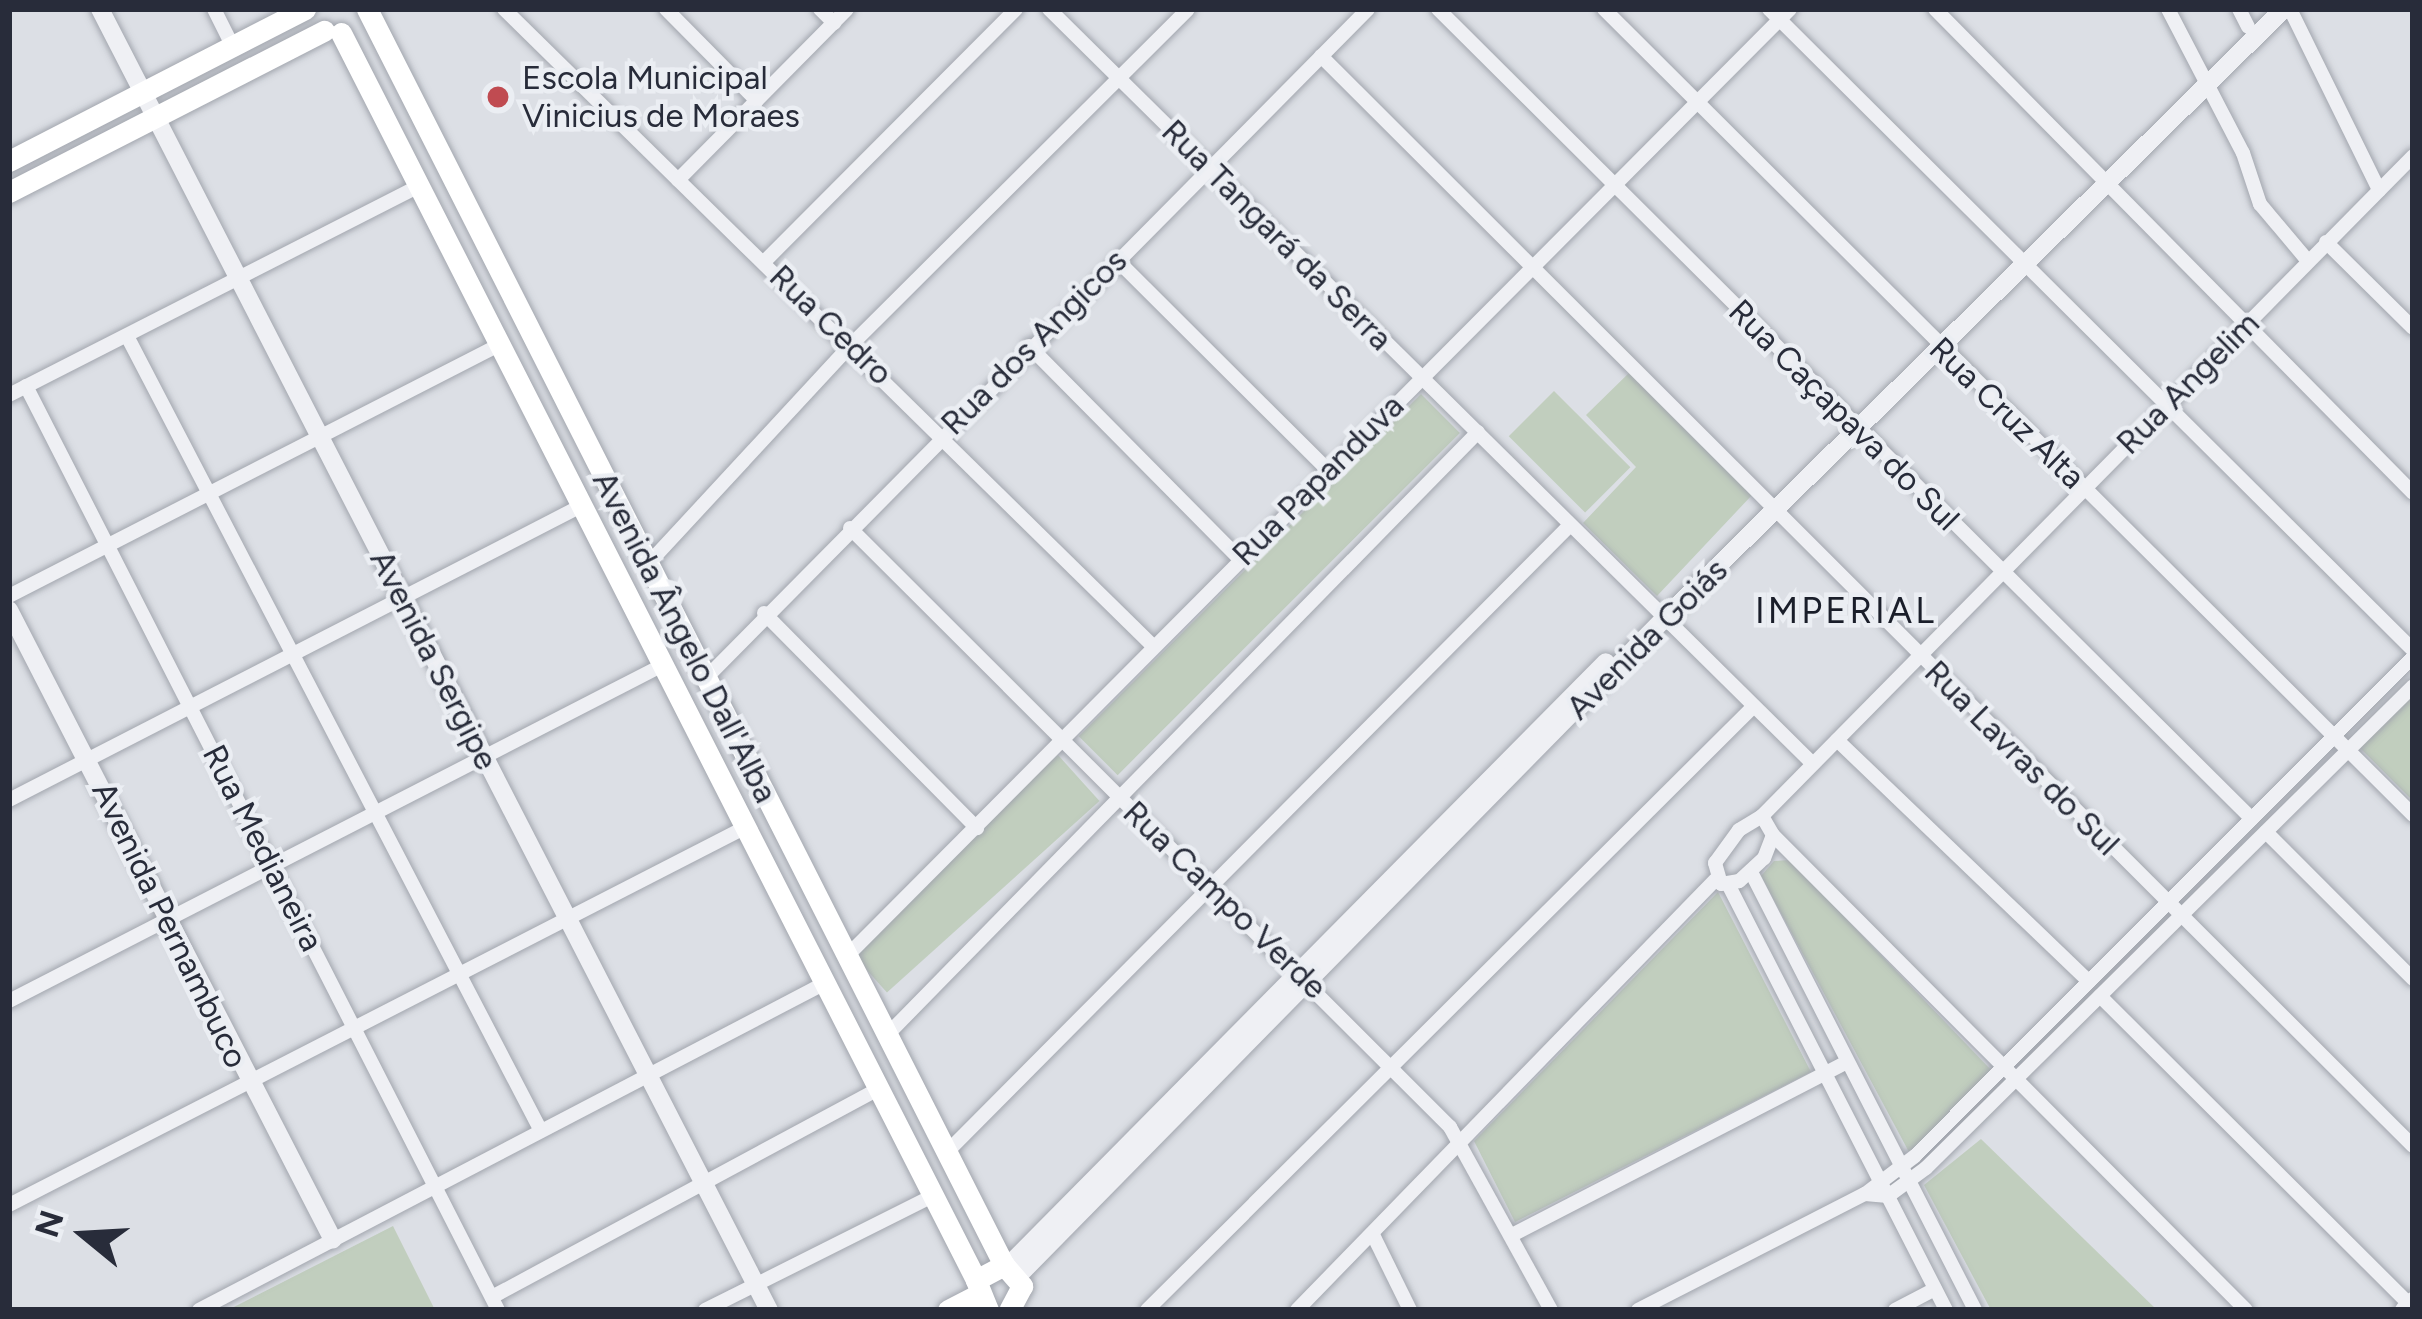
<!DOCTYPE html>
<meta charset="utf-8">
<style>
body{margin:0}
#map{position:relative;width:2422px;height:1319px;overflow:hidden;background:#dcdfe5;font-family:Figtree,sans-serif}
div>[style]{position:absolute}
.green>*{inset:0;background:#c1cebe;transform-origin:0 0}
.roads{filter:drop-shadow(0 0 3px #a2a6ae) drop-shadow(0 0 3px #a2a6ae)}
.minor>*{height:14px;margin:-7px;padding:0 7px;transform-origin:7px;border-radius:7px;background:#eff0f4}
.tertiary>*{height:18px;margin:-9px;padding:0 9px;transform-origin:9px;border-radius:9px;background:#eff0f4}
.secondary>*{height:21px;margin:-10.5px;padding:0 10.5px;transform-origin:10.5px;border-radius:10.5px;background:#fff}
.dots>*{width:33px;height:33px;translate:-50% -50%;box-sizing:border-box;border:6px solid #ebeef3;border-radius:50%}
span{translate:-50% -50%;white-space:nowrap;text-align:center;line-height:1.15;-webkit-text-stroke:9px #ebeef3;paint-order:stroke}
.poi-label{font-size:33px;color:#282c3a}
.left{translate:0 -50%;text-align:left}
.street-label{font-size:33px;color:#282c3a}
.neighbourhood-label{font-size:36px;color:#1a1e2a;letter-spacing:3px}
.frame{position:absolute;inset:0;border:12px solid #282c3a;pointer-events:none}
.north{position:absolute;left:24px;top:1175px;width:120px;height:120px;-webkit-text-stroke:9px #ebeef3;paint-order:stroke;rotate:288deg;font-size:33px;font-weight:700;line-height:48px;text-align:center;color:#282c3a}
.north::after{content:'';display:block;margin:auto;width:42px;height:54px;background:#282c3a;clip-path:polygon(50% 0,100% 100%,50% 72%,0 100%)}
</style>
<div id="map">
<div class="green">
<div style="clip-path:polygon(1632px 370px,1753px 494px,1657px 596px,1583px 523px,1636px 467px,1586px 415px)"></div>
<div style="left:1554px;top:391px;width:108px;height:64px;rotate:45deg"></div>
<div style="left:1421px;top:394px;width:55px;height:484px;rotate:45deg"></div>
<div style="clip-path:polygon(2413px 690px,2413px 801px,2358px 746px)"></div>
<div style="left:1058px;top:755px;width:62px;height:286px;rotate:48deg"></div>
<div style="clip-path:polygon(1790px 860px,1993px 1072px,1909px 1152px,1761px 876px,1774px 861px)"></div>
<div style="clip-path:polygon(1718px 892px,1811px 1072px,1515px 1222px,1474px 1141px)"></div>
<div style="clip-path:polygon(1981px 1139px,2157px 1310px,1991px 1310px,1924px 1185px)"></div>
<div style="clip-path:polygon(393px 1226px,435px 1310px,228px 1310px)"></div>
</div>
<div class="roads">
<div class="minor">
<div style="left:214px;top:9px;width:45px;rotate:63.4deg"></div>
<div style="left:504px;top:9px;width:909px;rotate:44.47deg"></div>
<div style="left:666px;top:9px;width:129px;rotate:45.3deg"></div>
<div style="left:820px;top:9px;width:20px;rotate:45deg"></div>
<div style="left:1049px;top:9px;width:1074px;rotate:44.66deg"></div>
<div style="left:1438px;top:9px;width:1148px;rotate:44.86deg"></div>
<div style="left:1604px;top:9px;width:1142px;rotate:44.89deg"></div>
<div style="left:1769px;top:9px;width:909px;rotate:44.87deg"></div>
<div style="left:1935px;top:9px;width:680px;rotate:45.36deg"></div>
<div style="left:2168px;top:9px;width:162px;rotate:62.5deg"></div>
<div style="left:2243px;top:153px;width:54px;rotate:71.6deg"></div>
<div style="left:2260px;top:204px;width:75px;rotate:49.9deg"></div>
<div style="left:2239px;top:9px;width:20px;rotate:63deg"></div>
<div style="left:2290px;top:9px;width:202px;rotate:63.8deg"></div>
<div style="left:1321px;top:56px;width:1543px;rotate:44.95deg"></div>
<div style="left:678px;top:180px;width:240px;rotate:-45.3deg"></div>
<div style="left:2326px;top:242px;width:122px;rotate:44.7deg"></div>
<div style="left:1117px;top:260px;width:299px;rotate:44.9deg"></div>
<div style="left:765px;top:261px;width:356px;rotate:-45.1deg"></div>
<div style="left:127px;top:336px;width:896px;rotate:62.49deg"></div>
<div style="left:1029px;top:346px;width:300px;rotate:45.3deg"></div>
<div style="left:26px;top:386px;width:1038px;rotate:62.94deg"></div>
<div style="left:9px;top:395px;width:458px;rotate:-27deg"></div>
<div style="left:850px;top:528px;width:848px;rotate:44.95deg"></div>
<div style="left:1450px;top:1127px;width:209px;rotate:61.1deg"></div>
<div style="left:648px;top:564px;width:300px;rotate:-47.2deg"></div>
<div style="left:852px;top:344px;width:474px;rotate:-44.9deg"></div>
<div style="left:9px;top:596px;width:548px;rotate:-27.13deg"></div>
<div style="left:764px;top:613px;width:303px;rotate:45.3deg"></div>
<div style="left:705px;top:679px;width:943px;rotate:-45.3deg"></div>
<div style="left:1837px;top:740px;width:349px;rotate:43.8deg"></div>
<div style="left:9px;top:800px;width:643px;rotate:-27.2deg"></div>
<div style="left:1762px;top:816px;width:927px;rotate:-45.39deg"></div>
<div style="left:1762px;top:816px;width:22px;rotate:60deg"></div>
<div style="left:1773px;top:835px;width:25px;rotate:111deg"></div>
<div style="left:1764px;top:858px;width:34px;rotate:137deg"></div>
<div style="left:1739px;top:881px;width:18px;rotate:171deg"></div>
<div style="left:1721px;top:884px;width:22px;rotate:-106deg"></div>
<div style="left:1715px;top:863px;width:41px;rotate:-54deg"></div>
<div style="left:1739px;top:830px;width:27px;rotate:-31deg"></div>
<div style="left:2266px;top:832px;width:208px;rotate:45deg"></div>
<div style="left:1773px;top:835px;width:670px;rotate:45.12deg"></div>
<div style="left:1751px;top:872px;width:492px;rotate:62.9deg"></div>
<div style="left:1728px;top:884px;width:479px;rotate:62.9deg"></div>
<div style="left:849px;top:954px;width:1334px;rotate:-45.12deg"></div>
<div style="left:2100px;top:996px;width:442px;rotate:44.9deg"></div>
<div style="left:9px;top:1001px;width:731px;rotate:-27.2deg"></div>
<div style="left:890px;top:1032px;width:840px;rotate:-45.58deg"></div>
<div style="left:947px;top:1152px;width:884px;rotate:-45.18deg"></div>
<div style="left:1865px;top:1194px;width:23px;rotate:5deg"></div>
<div style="left:1888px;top:1196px;width:47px;rotate:-36.4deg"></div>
<div style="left:1926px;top:1168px;width:685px;rotate:-44.7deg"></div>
<div style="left:9px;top:1205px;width:826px;rotate:-27.15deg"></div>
<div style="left:1373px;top:1235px;width:84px;rotate:63.7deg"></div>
<div style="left:1512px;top:1235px;width:377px;rotate:-27.3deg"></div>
<div style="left:492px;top:1297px;width:439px;rotate:-28.3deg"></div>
<div style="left:199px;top:1310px;width:708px;rotate:-27.58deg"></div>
<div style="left:705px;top:1310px;width:255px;rotate:-26.6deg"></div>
<div style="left:1147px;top:1310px;width:855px;rotate:-44.86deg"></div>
<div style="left:1297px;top:1310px;width:600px;rotate:-45.81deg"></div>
<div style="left:1638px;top:1310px;width:255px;rotate:-27.1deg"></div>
<div style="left:1865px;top:1194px;width:63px;rotate:-37.2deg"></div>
<div style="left:1915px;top:1156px;width:705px;rotate:-45.06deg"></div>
<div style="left:1895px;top:1310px;width:45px;rotate:-27.7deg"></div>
</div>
<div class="tertiary">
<div style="left:100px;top:9px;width:1463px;rotate:62.79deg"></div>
<div style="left:9px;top:610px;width:708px;rotate:62.78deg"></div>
<div style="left:1007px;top:1267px;width:851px;rotate:-45.29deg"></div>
<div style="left:1018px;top:1276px;width:919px;rotate:-45.49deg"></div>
<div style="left:1662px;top:621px;width:873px;rotate:-44.54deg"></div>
<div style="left:2404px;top:1310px;width:13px;rotate:-45deg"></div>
</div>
<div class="secondary">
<div style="left:367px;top:9px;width:1408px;rotate:63.11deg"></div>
<div style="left:341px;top:33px;width:1399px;rotate:63.01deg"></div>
<div style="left:9px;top:161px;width:333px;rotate:-27.2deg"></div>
<div style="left:9px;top:192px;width:354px;rotate:-27.1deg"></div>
<div style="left:948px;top:1310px;width:31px;rotate:-27deg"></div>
<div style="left:988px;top:1310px;width:32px;rotate:-112deg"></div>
<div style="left:976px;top:1280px;width:32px;rotate:-28deg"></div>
<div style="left:1004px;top:1265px;width:28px;rotate:49deg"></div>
<div style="left:1022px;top:1286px;width:27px;rotate:118deg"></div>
</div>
</div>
<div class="dots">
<div style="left:498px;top:97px;background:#c04b51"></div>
</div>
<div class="poi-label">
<span class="left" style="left:522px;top:97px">Escola Municipal<br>Vinicius de Moraes</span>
</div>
<div class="street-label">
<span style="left:1277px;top:235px;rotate:45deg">Rua Tangará da Serra</span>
<span style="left:831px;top:325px;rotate:44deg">Rua Cedro</span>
<span style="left:1034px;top:342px;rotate:-45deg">Rua dos Angicos</span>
<span style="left:2188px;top:383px;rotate:-45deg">Rua Angelim</span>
<span style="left:2007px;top:413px;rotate:44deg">Rua Cruz Alta</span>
<span style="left:1844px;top:415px;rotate:45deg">Rua Caçapava do Sul</span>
<span style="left:1318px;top:480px;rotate:-45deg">Rua Papanduva</span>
<span style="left:685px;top:637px;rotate:63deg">Avenida Ângelo Dall'Alba</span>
<span style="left:1647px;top:639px;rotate:-45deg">Avenida Goiás</span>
<span style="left:434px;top:660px;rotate:63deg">Avenida Sergipe</span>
<span style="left:2022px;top:758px;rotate:45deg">Rua Lavras do Sul</span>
<span style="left:263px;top:848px;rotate:63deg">Rua Medianeira</span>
<span style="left:1225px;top:900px;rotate:44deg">Rua Campo Verde</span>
<span style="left:170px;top:925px;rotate:64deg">Avenida Pernambuco</span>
</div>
<div class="neighbourhood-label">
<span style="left:1846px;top:611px">IMPERIAL</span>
</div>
<div class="frame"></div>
<div class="north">N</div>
</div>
